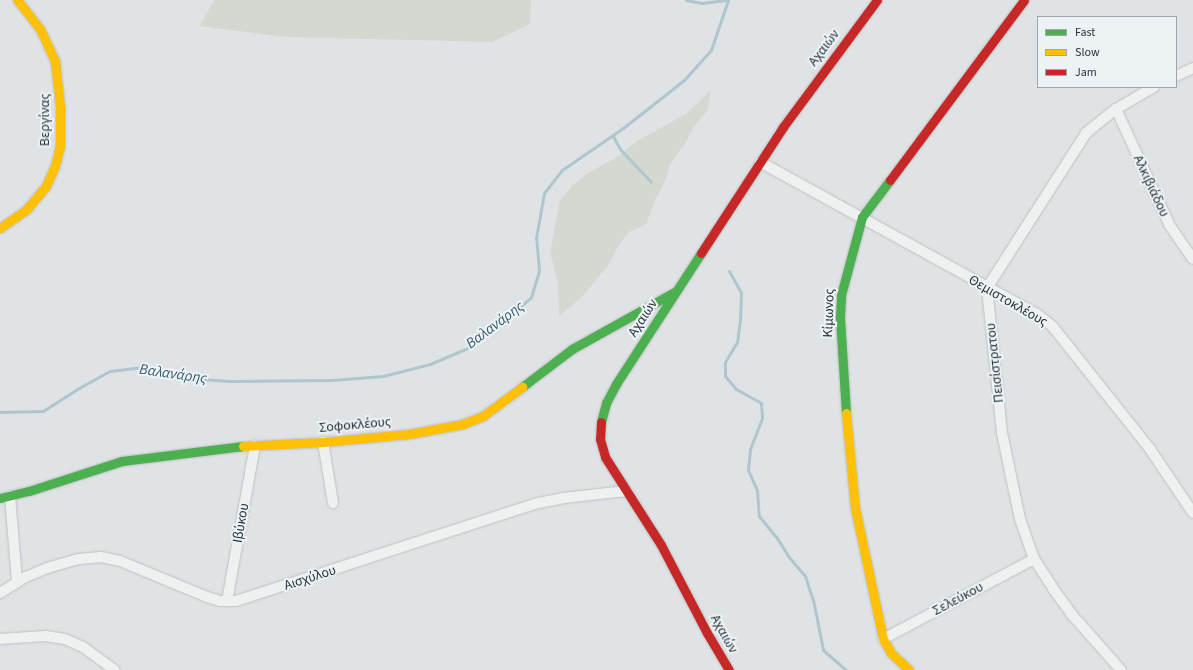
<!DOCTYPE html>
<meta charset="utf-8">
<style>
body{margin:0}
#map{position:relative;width:1193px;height:670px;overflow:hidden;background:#e0e3e5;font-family:"Source Sans 3",sans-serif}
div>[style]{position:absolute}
.green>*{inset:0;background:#d3d9d0}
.stream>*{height:3px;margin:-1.5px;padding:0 1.5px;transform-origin:1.5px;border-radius:1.5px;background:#afc6cf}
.roads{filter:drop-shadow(0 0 1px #bec1c3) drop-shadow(0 0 1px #bec1c3)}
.street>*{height:10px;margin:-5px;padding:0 5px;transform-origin:5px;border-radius:5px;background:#eff1f1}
.fast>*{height:9px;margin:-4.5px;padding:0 4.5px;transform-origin:4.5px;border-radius:4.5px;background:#4caf50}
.slow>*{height:9px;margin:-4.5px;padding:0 4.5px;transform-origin:4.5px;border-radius:4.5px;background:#ffc107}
.jam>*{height:9px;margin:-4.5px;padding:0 4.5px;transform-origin:4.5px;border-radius:4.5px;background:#c62828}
span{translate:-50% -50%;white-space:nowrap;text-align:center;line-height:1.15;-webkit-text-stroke:4px #edf2f5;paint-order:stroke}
.street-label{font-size:14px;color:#28353d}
.water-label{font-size:15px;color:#345d6e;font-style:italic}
.legend{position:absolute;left:1037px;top:16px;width:140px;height:72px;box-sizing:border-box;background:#edf2f5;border:1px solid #9ea6ab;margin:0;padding:5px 7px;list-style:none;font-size:12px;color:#28353d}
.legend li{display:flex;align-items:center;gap:8px;height:20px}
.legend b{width:20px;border:1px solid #9ea6ab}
</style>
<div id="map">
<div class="green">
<div style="clip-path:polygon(214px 0,531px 0,530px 24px,492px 42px,285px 37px,200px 26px)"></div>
<div style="clip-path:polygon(711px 90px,707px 111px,694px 126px,686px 142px,670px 165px,666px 179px,656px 199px,646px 224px,629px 232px,619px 245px,607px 267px,592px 285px,581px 298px,559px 316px,558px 284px,550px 252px,560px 200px,574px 184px,588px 173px,619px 156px,637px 141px,686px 114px)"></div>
</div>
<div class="stream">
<div style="left:686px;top:0;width:16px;rotate:11deg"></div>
<div style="left:702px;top:3px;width:26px;rotate:-7deg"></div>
<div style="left:613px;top:136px;width:15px;rotate:62deg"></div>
<div style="left:620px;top:149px;width:45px;rotate:46.8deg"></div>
<div style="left:729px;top:271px;width:25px;rotate:61deg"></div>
<div style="left:741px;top:293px;width:26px;rotate:92deg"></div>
<div style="left:740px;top:319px;width:23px;rotate:97deg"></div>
<div style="left:737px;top:342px;width:23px;rotate:121deg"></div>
<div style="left:725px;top:362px;width:14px;rotate:90deg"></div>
<div style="left:725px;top:376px;width:17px;rotate:50deg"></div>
<div style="left:736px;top:389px;width:29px;rotate:29deg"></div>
<div style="left:761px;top:403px;width:15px;rotate:86deg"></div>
<div style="left:762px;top:418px;width:34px;rotate:111deg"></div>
<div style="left:750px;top:450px;width:20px;rotate:96deg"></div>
<div style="left:748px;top:470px;width:22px;rotate:66deg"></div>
<div style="left:757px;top:490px;width:26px;rotate:86deg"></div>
<div style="left:759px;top:516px;width:28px;rotate:51deg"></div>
<div style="left:777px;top:538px;width:22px;rotate:58deg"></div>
<div style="left:789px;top:557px;width:25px;rotate:50deg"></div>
<div style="left:805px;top:576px;width:29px;rotate:72deg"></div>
<div style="left:814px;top:604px;width:47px;rotate:78.9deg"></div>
<div style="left:823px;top:650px;width:30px;rotate:41deg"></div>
<div style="left:0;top:412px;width:43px;rotate:-1.3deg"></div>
<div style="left:43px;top:411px;width:43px;rotate:-32.6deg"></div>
<div style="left:79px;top:388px;width:35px;rotate:-29deg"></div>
<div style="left:110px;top:371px;width:35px;rotate:-7deg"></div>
<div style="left:145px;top:367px;width:42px;rotate:15deg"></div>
<div style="left:186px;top:378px;width:44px;rotate:3.9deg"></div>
<div style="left:230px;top:381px;width:102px;rotate:-0.6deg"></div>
<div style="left:332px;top:380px;width:51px;rotate:-4.5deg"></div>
<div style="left:383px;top:376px;width:49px;rotate:-14.3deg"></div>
<div style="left:430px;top:364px;width:43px;rotate:-23deg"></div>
<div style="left:470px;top:347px;width:46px;rotate:-37.9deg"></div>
<div style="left:506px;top:319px;width:33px;rotate:-41deg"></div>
<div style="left:531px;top:297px;width:28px;rotate:-73deg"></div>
<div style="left:539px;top:270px;width:32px;rotate:-95deg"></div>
<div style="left:536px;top:238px;width:46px;rotate:-79.9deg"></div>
<div style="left:544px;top:193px;width:29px;rotate:-52deg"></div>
<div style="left:562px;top:170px;width:74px;rotate:-34.5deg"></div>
<div style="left:623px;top:128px;width:78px;rotate:-38.2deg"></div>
<div style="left:684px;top:80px;width:40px;rotate:-48deg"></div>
<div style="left:711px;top:50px;width:53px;rotate:-71.2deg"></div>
</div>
<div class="roads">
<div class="street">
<div style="left:1176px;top:76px;width:19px;rotate:-25deg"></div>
<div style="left:1116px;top:109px;width:129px;rotate:65.2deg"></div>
<div style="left:1170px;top:226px;width:40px;rotate:55.1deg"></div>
<div style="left:760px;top:162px;width:316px;rotate:28.8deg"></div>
<div style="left:1037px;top:314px;width:21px;rotate:39deg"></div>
<div style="left:1053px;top:327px;width:156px;rotate:51.5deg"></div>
<div style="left:1150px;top:449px;width:77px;rotate:56.1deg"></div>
<div style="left:323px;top:442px;width:62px;rotate:80.7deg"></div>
<div style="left:10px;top:496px;width:86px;rotate:85.3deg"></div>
<div style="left:0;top:593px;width:31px;rotate:-32deg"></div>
<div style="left:26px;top:577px;width:23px;rotate:-23deg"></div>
<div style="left:47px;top:568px;width:33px;rotate:-16deg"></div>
<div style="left:79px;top:559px;width:22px;rotate:-5deg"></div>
<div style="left:101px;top:557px;width:19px;rotate:12deg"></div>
<div style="left:120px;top:561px;width:94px;rotate:22.5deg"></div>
<div style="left:207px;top:597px;width:14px;rotate:17deg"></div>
<div style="left:220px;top:601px;width:16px"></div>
<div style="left:236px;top:601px;width:318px;rotate:-18deg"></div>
<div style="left:538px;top:503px;width:25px;rotate:-11deg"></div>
<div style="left:563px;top:498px;width:64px;rotate:-6.2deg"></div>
<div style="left:227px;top:601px;width:158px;rotate:-79.8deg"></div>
<div style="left:0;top:639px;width:46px;rotate:-3.7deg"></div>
<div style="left:46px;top:636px;width:19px;rotate:9deg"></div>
<div style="left:65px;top:639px;width:20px;rotate:24deg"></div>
<div style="left:83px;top:647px;width:39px;rotate:36deg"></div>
<div style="left:883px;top:639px;width:171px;rotate:-27.9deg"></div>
<div style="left:1121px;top:670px;width:72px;rotate:-131.6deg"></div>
<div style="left:1073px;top:616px;width:34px;rotate:-126deg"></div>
<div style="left:1053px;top:588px;width:35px;rotate:-123deg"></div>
<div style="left:1034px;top:559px;width:42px;rotate:-109.3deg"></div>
<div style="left:1020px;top:519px;width:88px;rotate:-101.8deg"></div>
<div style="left:1002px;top:433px;width:146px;rotate:-95.9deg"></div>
<div style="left:987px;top:288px;width:184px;rotate:-57.4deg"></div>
<div style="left:1086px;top:133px;width:38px;rotate:-39deg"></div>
<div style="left:1116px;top:109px;width:44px;rotate:-30.1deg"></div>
</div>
<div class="fast">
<div style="left:522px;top:387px;width:63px;rotate:-37.2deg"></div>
<div style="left:572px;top:349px;width:119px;rotate:-29.1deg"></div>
<div style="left:846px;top:413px;width:96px;rotate:-93.6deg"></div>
<div style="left:840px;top:317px;width:22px;rotate:-87deg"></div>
<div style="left:841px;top:295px;width:81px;rotate:-74.9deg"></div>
<div style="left:862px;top:217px;width:46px;rotate:-52.9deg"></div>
<div style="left:601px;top:422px;width:20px;rotate:-75deg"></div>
<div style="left:606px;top:403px;width:21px;rotate:-62deg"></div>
<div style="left:616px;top:384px;width:156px;rotate:-57deg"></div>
<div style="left:0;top:498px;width:30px;rotate:-14deg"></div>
<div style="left:29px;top:491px;width:98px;rotate:-17.9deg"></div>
<div style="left:122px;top:461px;width:122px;rotate:-7.1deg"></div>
</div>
<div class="slow">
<div style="left:0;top:228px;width:32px;rotate:-35deg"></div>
<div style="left:26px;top:210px;width:31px;rotate:-50deg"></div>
<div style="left:46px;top:186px;width:22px;rotate:-66deg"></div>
<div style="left:55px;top:166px;width:21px;rotate:-76deg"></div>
<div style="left:60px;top:146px;width:40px;rotate:-90deg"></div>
<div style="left:60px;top:106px;width:45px;rotate:-96.3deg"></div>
<div style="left:55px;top:61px;width:35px;rotate:-115deg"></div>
<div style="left:40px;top:29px;width:37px;rotate:-128deg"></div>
<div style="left:846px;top:413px;width:95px;rotate:84.6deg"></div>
<div style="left:855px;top:508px;width:134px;rotate:77.9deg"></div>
<div style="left:883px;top:639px;width:16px;rotate:60deg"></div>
<div style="left:891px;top:653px;width:25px;rotate:43deg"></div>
<div style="left:243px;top:446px;width:80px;rotate:-2.9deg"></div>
<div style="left:323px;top:442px;width:86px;rotate:-5.3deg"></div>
<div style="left:409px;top:434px;width:55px;rotate:-10.5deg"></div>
<div style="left:463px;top:424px;width:22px;rotate:-22deg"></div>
<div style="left:483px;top:416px;width:49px;rotate:-36.6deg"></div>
</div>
<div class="jam">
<div style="left:890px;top:180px;width:224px;rotate:-53.3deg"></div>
<div style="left:701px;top:253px;width:150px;rotate:-56.9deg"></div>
<div style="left:783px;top:127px;width:158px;rotate:-53.5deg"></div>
<div style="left:601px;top:422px;width:17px;rotate:93deg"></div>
<div style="left:600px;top:439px;width:19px;rotate:74deg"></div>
<div style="left:605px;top:457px;width:104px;rotate:57.5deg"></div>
<div style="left:661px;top:545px;width:99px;rotate:62.4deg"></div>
<div style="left:707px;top:633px;width:43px;rotate:59.3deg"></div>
</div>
</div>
<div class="street-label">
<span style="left:824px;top:48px;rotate:-53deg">Αχαιών</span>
<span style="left:45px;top:120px;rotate:-90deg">Βεργίνας</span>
<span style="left:1151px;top:186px;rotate:65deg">Αλκιβιάδου</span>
<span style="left:1008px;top:301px;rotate:30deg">Θεμιστοκλέους</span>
<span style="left:829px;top:313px;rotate:-88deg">Κίμωνος</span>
<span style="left:643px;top:318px;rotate:-57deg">Αχαιών</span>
<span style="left:995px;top:363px;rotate:-96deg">Πεισίστρατου</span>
<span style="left:355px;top:425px;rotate:-5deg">Σοφοκλέους</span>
<span style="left:241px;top:523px;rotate:-80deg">Ιβύκου</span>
<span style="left:310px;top:578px;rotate:-18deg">Αισχύλου</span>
<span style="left:958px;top:599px;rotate:-28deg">Σελεύκου</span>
<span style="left:724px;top:634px;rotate:61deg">Αχαιών</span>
</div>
<div class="water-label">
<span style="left:495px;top:325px;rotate:-37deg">Βαλανάρης</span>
<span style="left:173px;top:374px;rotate:8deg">Βαλανάρης</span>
</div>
<ul class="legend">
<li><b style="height:5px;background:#4caf50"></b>Fast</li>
<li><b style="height:5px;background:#ffc107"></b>Slow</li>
<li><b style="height:5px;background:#c62828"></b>Jam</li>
</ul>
</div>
